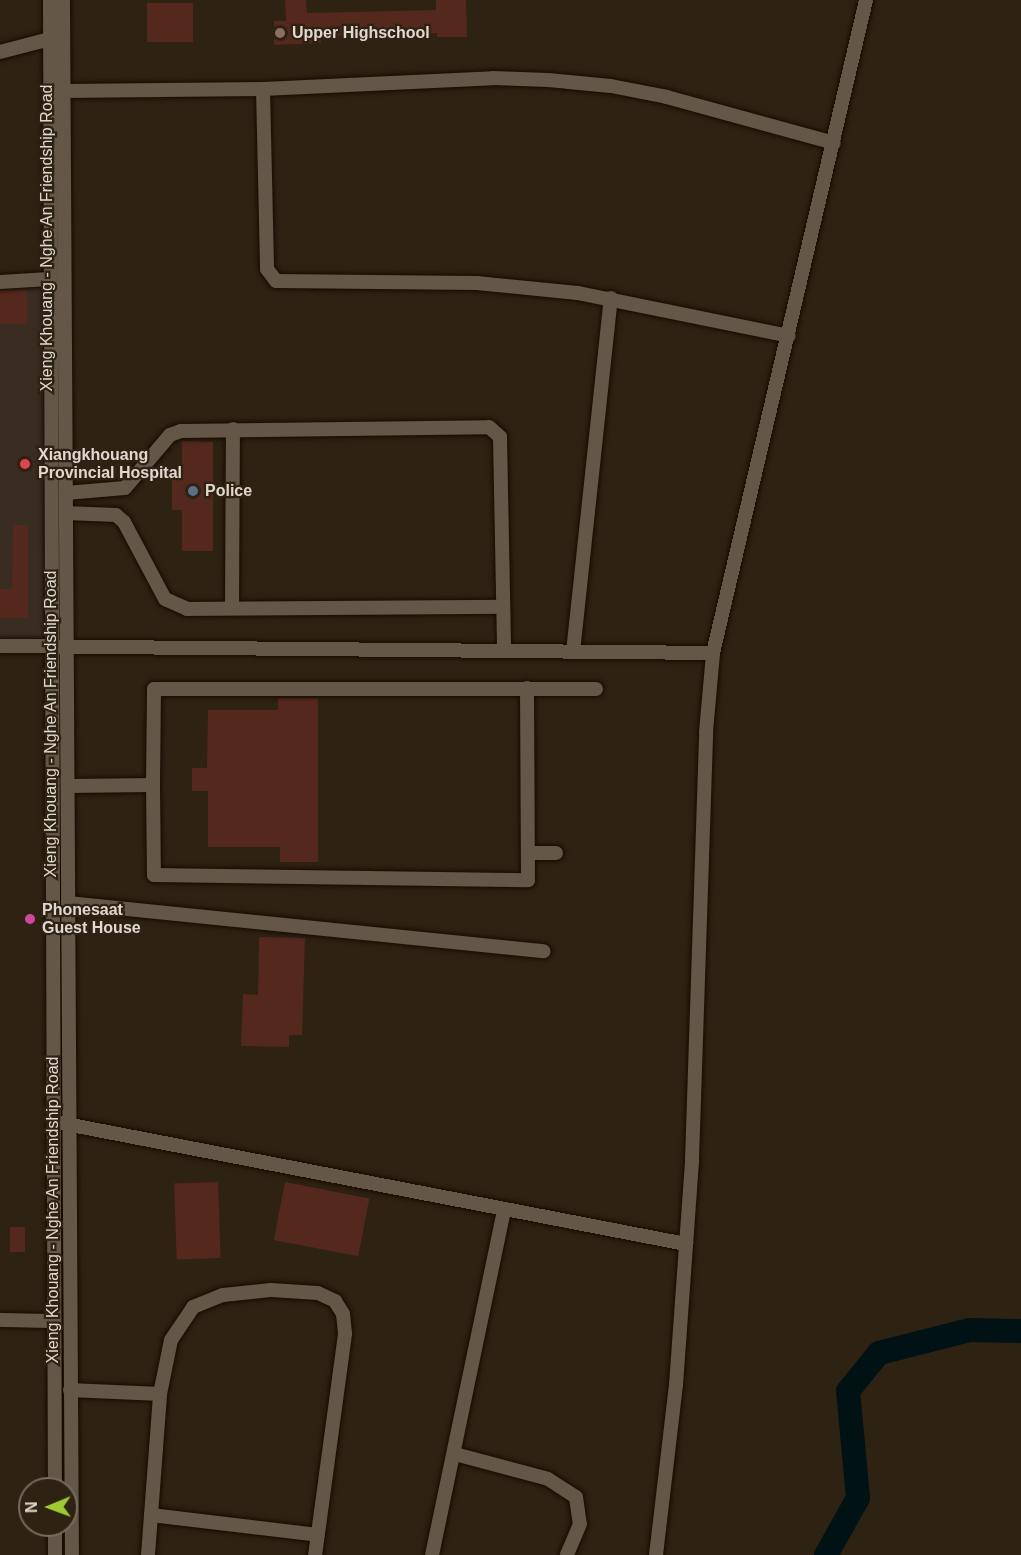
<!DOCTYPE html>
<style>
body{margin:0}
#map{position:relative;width:1021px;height:1555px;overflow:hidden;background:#2e2213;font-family:Arial,sans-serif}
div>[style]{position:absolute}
.medical>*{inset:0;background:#392c20;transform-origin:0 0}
.river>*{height:24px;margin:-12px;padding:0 12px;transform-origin:12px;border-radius:12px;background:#011215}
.building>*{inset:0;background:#54281d;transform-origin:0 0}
.roads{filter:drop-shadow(0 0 2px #160b01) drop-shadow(0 0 2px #160b01)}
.minor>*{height:14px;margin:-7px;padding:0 7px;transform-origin:7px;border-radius:7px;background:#645747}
.dots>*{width:16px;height:16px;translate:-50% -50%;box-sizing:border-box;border:3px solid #2e2213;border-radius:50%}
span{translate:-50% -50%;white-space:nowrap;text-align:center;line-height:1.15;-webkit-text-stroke:4.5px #2e2213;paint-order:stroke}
.poi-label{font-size:16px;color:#e0d8cf;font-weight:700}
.left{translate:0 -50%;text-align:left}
.street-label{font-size:16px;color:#e0d8cf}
.north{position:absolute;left:18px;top:1477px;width:60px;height:60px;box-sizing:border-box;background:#2e2213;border:2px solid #756b5e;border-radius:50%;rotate:269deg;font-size:16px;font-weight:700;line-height:24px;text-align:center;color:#e0d8cf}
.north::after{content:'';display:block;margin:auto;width:21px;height:27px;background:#9dca30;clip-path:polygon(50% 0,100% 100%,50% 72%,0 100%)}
</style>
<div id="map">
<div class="medical">
<div style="left:49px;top:279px;width:368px;height:49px;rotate:90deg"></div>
</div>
<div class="river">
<div style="left:826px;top:1555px;width:65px;rotate:-60.7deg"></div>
<div style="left:858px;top:1498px;width:107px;rotate:-95.3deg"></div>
<div style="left:848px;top:1391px;width:49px;rotate:-50.8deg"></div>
<div style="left:879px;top:1353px;width:94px;rotate:-14.2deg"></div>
<div style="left:970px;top:1330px;width:51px;rotate:1.1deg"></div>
</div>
<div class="building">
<div style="clip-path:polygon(285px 0,306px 0,307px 13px,436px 10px,436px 0,466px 0,467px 37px,437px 37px,437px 33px,320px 36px,321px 43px,274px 45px,274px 21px,286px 21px)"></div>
<div style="left:147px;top:3px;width:46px;height:39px"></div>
<div style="left:27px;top:290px;width:34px;height:27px;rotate:90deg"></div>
<div style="clip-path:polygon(182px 441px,213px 442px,213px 551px,182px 551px,182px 510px,172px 510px,172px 472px,182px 472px)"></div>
<div style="clip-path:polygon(13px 525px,28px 525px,28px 618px,0 618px,0 589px,12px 589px)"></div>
<div style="clip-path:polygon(278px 698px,318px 698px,318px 862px,280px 862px,280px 847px,208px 847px,208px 791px,192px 791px,192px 768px,207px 768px,208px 710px,278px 710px)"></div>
<div style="clip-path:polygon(259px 937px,305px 938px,302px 1035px,289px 1035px,289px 1047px,241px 1046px,243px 994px,258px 995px)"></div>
<div style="left:218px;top:1182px;width:76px;height:44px;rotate:88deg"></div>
<div style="left:285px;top:1182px;width:86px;height:59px;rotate:11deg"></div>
<div style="left:25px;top:1227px;width:25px;height:15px;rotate:90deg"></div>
</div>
<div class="roads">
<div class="minor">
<div style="left:50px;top:0;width:1489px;rotate:89.81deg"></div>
<div style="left:63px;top:0;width:1555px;rotate:89.67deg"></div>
<div style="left:0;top:52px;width:52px;rotate:-14.6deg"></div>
<div style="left:263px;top:89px;width:180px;rotate:88.7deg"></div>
<div style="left:267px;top:269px;width:15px;rotate:53deg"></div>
<div style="left:276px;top:281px;width:201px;rotate:0.6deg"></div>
<div style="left:477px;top:283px;width:101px;rotate:5.7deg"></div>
<div style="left:578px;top:293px;width:215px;rotate:11.5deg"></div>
<div style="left:63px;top:91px;width:200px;rotate:-0.6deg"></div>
<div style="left:263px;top:89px;width:230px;rotate:-2.7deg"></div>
<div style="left:493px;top:78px;width:55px;rotate:2.1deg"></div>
<div style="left:548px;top:80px;width:63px;rotate:5.4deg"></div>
<div style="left:611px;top:86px;width:57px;rotate:11.1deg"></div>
<div style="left:667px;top:97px;width:173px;rotate:15.4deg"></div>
<div style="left:0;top:282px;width:49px;rotate:-3.5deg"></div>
<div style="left:66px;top:493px;width:59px;rotate:-4.8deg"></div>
<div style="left:125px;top:488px;width:70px;rotate:-49.7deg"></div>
<div style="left:170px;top:435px;width:12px;rotate:-20deg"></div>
<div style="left:181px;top:431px;width:308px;rotate:-0.7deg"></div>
<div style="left:489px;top:427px;width:15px;rotate:42deg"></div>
<div style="left:500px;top:437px;width:214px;rotate:88.9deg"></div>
<div style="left:66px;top:513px;width:50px;rotate:2.3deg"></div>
<div style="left:116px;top:515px;width:11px;rotate:41deg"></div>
<div style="left:124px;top:522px;width:87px;rotate:62deg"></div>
<div style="left:165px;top:599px;width:24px;rotate:24deg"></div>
<div style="left:187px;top:609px;width:316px;rotate:-0.4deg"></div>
<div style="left:232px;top:608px;width:179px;rotate:-89.7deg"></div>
<div style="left:0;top:646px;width:713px;rotate:0.56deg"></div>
<div style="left:573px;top:652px;width:356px;rotate:-83.9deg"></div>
<div style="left:153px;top:785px;width:96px;rotate:-89.4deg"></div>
<div style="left:154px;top:689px;width:442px"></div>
<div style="left:68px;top:786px;width:85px;rotate:-0.7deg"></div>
<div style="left:153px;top:785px;width:90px;rotate:89.4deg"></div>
<div style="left:154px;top:875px;width:374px;rotate:0.8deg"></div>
<div style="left:528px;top:880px;width:192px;rotate:-90.3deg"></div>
<div style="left:528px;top:853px;width:28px"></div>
<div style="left:68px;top:903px;width:478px;rotate:5.8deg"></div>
<div style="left:61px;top:1123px;width:637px;rotate:10.96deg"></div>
<div style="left:0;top:1320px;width:53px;rotate:1.1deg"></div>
<div style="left:70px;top:1390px;width:90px;rotate:2.5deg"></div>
<div style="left:455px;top:1454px;width:96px;rotate:15deg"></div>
<div style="left:548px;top:1479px;width:33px;rotate:33deg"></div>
<div style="left:576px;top:1497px;width:27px;rotate:82deg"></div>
<div style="left:580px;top:1524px;width:34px;rotate:113deg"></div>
<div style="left:151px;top:1515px;width:168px;rotate:6.8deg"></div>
<div style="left:55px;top:1525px;width:30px;rotate:90deg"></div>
<div style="left:148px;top:1555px;width:161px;rotate:-85.7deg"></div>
<div style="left:160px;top:1394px;width:55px;rotate:-78.5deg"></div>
<div style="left:171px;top:1340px;width:40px;rotate:-56deg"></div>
<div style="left:193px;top:1307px;width:32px;rotate:-22deg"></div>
<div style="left:223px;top:1295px;width:48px;rotate:-5.9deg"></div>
<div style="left:271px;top:1290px;width:47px;rotate:3.7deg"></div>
<div style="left:318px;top:1293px;width:19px;rotate:25deg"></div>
<div style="left:335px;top:1301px;width:15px;rotate:58deg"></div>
<div style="left:343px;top:1314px;width:20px;rotate:84deg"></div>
<div style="left:345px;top:1334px;width:223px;rotate:97.7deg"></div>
<div style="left:432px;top:1555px;width:352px;rotate:-78.2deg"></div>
<div style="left:656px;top:1555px;width:171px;rotate:-83.3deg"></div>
<div style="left:676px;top:1385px;width:226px;rotate:-85.9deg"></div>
<div style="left:692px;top:1160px;width:428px;rotate:-88.1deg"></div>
<div style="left:706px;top:732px;width:79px;rotate:-84.9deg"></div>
<div style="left:713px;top:653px;width:671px;rotate:-76.81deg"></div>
</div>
</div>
<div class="dots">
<div style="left:280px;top:33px;background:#8d6e63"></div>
<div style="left:25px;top:464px;background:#e0444e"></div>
<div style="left:193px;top:491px;background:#5c6f8a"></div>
<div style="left:30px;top:919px;background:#d1479c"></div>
</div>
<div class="poi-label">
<span class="left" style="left:292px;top:33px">Upper Highschool</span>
<span class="left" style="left:38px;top:464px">Xiangkhouang<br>Provincial Hospital</span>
<span class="left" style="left:205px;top:491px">Police</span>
<span class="left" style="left:42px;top:919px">Phonesaat<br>Guest House</span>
</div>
<div class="street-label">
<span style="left:47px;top:238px;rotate:-90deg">Xieng Khouang - Nghe An Friendship Road</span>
<span style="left:51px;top:724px;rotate:-90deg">Xieng Khouang - Nghe An Friendship Road</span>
<span style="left:53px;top:1210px;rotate:-90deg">Xieng Khouang - Nghe An Friendship Road</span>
</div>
<div class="north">N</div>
</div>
